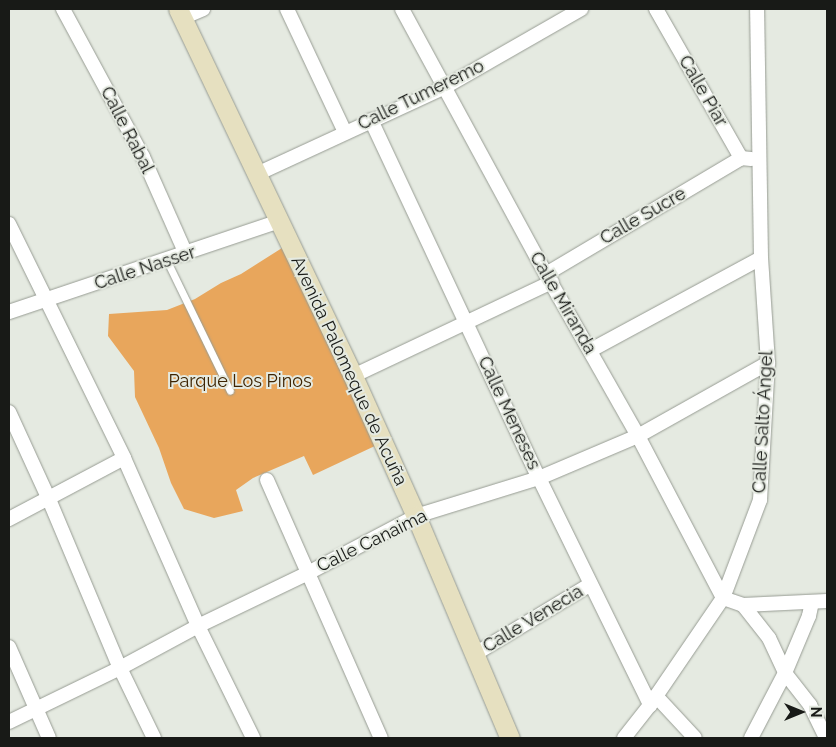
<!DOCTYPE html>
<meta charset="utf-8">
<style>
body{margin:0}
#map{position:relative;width:836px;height:747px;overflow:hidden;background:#e5eae1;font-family:Raleway,sans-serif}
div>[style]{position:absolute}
.green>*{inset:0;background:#e8a65c}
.roads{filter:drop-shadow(0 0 1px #979c93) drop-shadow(0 0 1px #979c93)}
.lane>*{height:7px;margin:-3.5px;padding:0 3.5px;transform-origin:3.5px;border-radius:3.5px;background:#fff}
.street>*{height:14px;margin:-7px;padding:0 7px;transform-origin:7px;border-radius:7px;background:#fff}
.secondary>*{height:19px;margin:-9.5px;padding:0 9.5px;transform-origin:9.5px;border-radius:9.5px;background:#e6e0c0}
span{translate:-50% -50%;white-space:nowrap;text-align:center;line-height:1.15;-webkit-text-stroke:4px #e5eae1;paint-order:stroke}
.street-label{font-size:18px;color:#181a17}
.park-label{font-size:18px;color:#3e2402}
.frame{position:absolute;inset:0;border:10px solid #181a17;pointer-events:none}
.north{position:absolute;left:776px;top:687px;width:50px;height:50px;-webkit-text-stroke:4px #e5eae1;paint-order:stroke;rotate:90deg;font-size:14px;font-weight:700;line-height:20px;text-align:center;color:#181a17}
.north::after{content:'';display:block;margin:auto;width:18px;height:22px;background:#181a17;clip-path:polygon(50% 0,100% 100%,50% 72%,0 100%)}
</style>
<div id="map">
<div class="green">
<div style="clip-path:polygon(282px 248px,377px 445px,313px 475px,304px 456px,253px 478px,236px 490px,243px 511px,214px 518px,184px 509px,171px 483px,159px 448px,135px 397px,134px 371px,108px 336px,109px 314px,167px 310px,195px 299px,221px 283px,241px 274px)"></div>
</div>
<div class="roads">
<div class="lane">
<div style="left:167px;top:261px;width:144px;rotate:64.1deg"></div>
</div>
<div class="street">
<div style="left:63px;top:9px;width:168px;rotate:61.6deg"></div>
<div style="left:143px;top:157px;width:106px;rotate:66.1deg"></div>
<div style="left:287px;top:9px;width:136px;rotate:64.8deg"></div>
<div style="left:402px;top:9px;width:302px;rotate:61.5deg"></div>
<div style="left:546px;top:274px;width:186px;rotate:60.4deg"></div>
<div style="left:638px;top:436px;width:183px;rotate:62.3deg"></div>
<div style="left:723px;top:598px;width:21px;rotate:19deg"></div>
<div style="left:743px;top:605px;width:84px;rotate:-2.7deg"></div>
<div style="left:656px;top:9px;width:172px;rotate:60.3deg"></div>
<div style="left:741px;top:158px;width:10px;rotate:6deg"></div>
<div style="left:182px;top:18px;width:23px;rotate:-23deg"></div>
<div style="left:371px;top:120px;width:395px;rotate:64.9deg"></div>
<div style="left:539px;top:478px;width:253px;rotate:63.9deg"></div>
<div style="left:257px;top:174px;width:207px;rotate:-24.8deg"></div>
<div style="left:445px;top:87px;width:157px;rotate:-29.8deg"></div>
<div style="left:9px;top:224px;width:261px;rotate:63.8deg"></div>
<div style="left:124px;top:458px;width:184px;rotate:66.2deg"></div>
<div style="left:198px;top:626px;width:125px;rotate:63.8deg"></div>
<div style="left:546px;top:274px;width:227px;rotate:-30.7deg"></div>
<div style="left:9px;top:312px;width:286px;rotate:-18.6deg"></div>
<div style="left:591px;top:350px;width:193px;rotate:-28.4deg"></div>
<div style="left:353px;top:376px;width:220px;rotate:-25.3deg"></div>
<div style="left:9px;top:412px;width:94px;rotate:65.4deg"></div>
<div style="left:48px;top:497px;width:186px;rotate:67.2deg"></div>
<div style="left:120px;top:668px;width:78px;rotate:64.1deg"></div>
<div style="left:267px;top:480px;width:282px;rotate:66.2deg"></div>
<div style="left:9px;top:519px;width:130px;rotate:-27.9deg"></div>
<div style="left:743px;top:605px;width:42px;rotate:51.8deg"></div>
<div style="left:769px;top:638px;width:38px;rotate:65deg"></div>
<div style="left:785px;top:673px;width:41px;rotate:52deg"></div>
<div style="left:810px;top:705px;width:37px;rotate:64deg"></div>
<div style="left:9px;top:647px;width:99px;rotate:66.3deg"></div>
<div style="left:475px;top:654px;width:135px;rotate:-31.1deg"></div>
<div style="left:656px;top:696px;width:57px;rotate:47.1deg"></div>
<div style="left:9px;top:722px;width:123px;rotate:-25.9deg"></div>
<div style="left:120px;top:668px;width:89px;rotate:-28.3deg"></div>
<div style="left:198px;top:626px;width:122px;rotate:-25.7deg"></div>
<div style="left:308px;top:573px;width:122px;rotate:-27.8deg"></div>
<div style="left:416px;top:516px;width:129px;rotate:-17.2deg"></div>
<div style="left:539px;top:478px;width:108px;rotate:-23deg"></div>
<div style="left:638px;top:436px;width:149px;rotate:-29.3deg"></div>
<div style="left:624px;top:738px;width:42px;rotate:-51.8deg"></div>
<div style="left:650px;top:705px;width:130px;rotate:-55.7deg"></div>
<div style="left:723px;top:598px;width:105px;rotate:-69.3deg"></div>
<div style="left:760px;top:500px;width:137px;rotate:-86.7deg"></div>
<div style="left:768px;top:363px;width:105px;rotate:-93.8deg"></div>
<div style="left:761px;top:258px;width:249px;rotate:-90.9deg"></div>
<div style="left:751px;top:738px;width:73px;rotate:-62.4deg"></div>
<div style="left:785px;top:673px;width:62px;rotate:-67.2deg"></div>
<div style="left:809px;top:616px;width:14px;rotate:-78deg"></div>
</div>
<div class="secondary">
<div style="left:178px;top:9px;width:407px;rotate:64.5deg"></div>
<div style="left:353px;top:376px;width:154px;rotate:65.8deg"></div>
<div style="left:416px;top:516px;width:241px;rotate:67.1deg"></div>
</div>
</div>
<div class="street-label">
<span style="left:703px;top:91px;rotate:60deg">Calle Piar</span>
<span style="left:421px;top:95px;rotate:-26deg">Calle Tumeremo</span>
<span style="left:127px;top:130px;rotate:63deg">Calle Rabal</span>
<span style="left:643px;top:216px;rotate:-30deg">Calle Sucre</span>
<span style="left:145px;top:268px;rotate:-18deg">Calle Nasser</span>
<span style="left:563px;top:303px;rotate:60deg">Calle Miranda</span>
<span style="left:349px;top:371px;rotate:65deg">Avenida Palomeque de Acuña</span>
<span style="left:509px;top:413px;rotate:65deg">Calle Meneses</span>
<span style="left:763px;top:422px;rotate:-87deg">Calle Salto Ángel</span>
<span style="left:372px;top:541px;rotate:-26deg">Calle Canaima</span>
<span style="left:533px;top:619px;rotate:-31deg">Calle Venecia</span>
</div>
<div class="park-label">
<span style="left:240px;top:381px">Parque Los Pinos</span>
</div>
<div class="frame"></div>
<div class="north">N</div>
</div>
